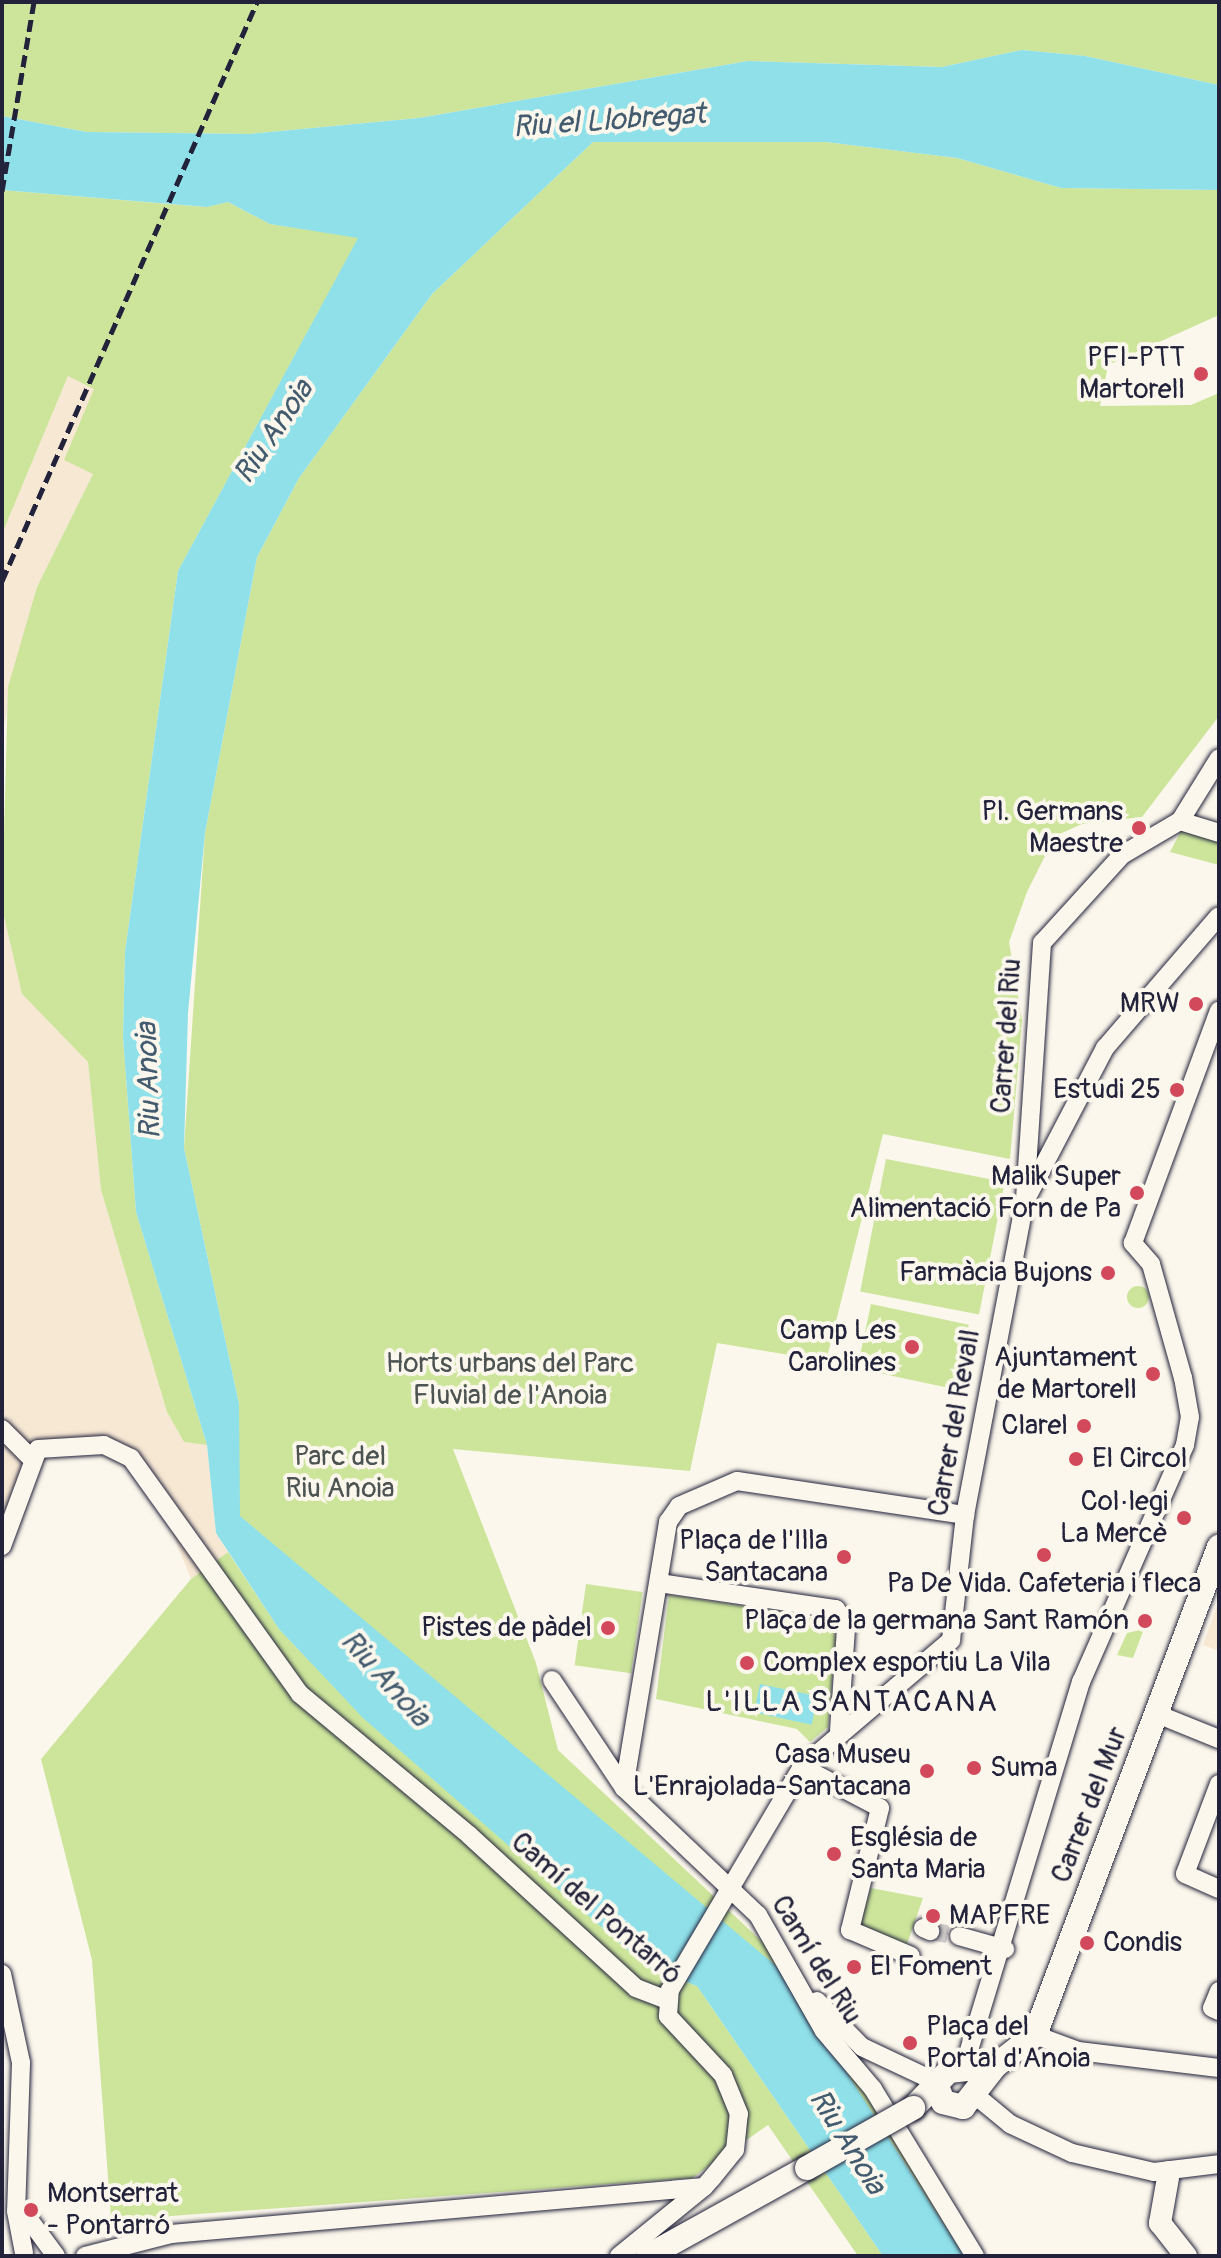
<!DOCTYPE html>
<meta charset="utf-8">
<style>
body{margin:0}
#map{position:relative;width:1221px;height:2258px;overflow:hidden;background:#fbf7ec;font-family:Pangolin,sans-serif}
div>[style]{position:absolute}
.built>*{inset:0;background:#f7e8d4}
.green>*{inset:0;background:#cce59b;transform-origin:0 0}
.round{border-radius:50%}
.water>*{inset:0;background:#8fe0e9;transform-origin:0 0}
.minor-tunnel>*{height:18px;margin-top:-9px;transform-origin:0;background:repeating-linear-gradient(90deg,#d0ccc9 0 18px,transparent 0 27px)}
.roads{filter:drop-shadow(0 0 2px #22223b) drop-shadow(0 0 2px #22223b)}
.minor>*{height:18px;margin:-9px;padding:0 9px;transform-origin:9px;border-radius:9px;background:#fbf7ec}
.tertiary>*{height:22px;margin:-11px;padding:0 11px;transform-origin:11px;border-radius:11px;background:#fbf7ec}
.secondary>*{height:24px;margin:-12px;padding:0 12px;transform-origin:12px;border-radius:12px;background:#fbf7ec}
.rail>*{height:5px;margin-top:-2.5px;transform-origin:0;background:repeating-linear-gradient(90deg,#22223b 0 12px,transparent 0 18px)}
.bridges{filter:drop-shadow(0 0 2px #22223b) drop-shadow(0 0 2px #22223b)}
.secondary-bridge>*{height:24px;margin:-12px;padding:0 12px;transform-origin:12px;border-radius:12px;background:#fbf7ec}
.dots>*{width:22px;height:22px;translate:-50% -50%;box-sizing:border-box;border:4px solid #fbf7ec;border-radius:50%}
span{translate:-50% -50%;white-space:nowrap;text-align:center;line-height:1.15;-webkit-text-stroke:8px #fbf7ec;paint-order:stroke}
.poi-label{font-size:28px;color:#22223b}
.right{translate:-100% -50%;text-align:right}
.left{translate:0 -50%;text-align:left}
.street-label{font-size:28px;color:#22223b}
.park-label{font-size:28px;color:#4c5353}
.water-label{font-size:30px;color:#435b6f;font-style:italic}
.neighbourhood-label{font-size:30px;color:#22223b;letter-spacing:2px}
.frame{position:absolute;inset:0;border:4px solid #22223b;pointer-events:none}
</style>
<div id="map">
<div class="built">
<div style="clip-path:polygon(68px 376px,95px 388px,93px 474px,37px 587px,2px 734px,2px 534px)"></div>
<div style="clip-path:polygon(2px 908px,22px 994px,88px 1061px,101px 1190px,167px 1412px,184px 1442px,207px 1445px,216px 1533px,228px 1552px,191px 1579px,155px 1491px,120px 1455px,46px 1453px,2px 1565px)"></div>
<div style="clip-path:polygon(1219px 1600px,1219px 1651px,1203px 1645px)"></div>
</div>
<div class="green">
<div style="clip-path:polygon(2px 2px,1219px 2px,1219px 85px,1085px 56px,1022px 50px,942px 67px,748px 61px,419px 118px,250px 134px,87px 132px,2px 116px)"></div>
<div style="clip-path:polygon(593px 142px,826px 142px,957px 158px,1061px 188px,1219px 190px,1219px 315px,1108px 365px,1100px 406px,1191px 405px,1219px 393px,1219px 716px,1142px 817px,1082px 824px,1055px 836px,1027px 892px,1009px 942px,1022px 1020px,1010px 1159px,883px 1134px,826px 1361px,717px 1343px,690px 1471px,453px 1449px,536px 1663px,558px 1750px,772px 1951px,972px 2256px,964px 2256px,872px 2112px,708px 1911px,239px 1516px,239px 1404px,184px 1148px,205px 833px,257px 557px,299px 478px,432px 294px)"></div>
<div style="clip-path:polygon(2px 190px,206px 207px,228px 202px,270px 224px,359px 237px,178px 571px,125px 952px,123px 1037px,136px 1212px,207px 1445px,184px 1442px,167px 1412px,101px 1190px,88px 1062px,22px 994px,2px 908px,8px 687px,37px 587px,93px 474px,64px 460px,94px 389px,68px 376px,2px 534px)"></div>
<div style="clip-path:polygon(1182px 829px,1219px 839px,1219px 865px,1170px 852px)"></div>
<div style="left:886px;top:1159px;width:121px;height:135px;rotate:11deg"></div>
<div class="round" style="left:1127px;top:1286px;width:22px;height:22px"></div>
<div style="left:871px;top:1304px;width:100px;height:66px;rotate:12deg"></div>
<div style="clip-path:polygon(228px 1552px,279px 1629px,364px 1718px,647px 1967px,697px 1986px,883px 2256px,858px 2256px,768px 2125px,692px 2178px,171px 2216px,112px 2232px,92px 1960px,41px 1759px,191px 1579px)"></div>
<div style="left:586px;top:1584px;width:57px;height:82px;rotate:8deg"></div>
<div style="clip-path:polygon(669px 1595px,831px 1619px,836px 1638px,828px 1727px,810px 1742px,797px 1729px,656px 1699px)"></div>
<div style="clip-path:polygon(1144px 1629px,1133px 1658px,1117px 1655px,1127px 1633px)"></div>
<div style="clip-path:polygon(871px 1888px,923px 1898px,905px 1950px,858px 1931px)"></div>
</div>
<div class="water">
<div style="clip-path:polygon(1022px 50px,1085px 56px,1219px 85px,1219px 190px,1061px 188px,957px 158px,826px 142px,593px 142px,432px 294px,299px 478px,257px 557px,205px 833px,188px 1013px,184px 1148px,239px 1404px,240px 1516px,781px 1970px,964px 2256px,883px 2256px,697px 1986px,647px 1967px,363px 1718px,279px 1629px,216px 1533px,207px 1445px,136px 1212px,123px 1037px,125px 952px,178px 571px,358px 238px,270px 224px,228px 202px,207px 207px,2px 190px,2px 116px,87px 132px,250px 134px,419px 118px,748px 61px,942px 67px)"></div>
<div style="left:760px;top:1684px;width:59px;height:29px;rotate:12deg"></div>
</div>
<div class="minor-tunnel">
<div style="left:930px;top:1931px;width:29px;rotate:10deg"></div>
</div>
<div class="roads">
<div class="minor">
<div style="left:1180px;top:821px;width:41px;rotate:17.1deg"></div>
<div style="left:1025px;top:1199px;width:257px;rotate:-86.2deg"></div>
<div style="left:1042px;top:943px;width:119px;rotate:-47.7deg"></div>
<div style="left:1122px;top:855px;width:67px;rotate:-30.4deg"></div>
<div style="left:1180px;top:821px;width:74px;rotate:-58.2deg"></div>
<div style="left:2px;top:1429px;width:40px;rotate:45deg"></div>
<div style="left:2px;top:1546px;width:103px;rotate:-69.6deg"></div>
<div style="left:38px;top:1449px;width:66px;rotate:-3.5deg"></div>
<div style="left:104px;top:1445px;width:30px;rotate:26deg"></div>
<div style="left:131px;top:1458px;width:290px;rotate:54.4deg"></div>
<div style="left:300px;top:1694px;width:220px;rotate:39.8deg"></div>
<div style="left:469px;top:1835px;width:226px;rotate:42.5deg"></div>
<div style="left:636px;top:1988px;width:33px;rotate:21deg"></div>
<div style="left:659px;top:1583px;width:179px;rotate:8.4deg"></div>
<div style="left:836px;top:1609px;width:21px;rotate:62deg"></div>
<div style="left:846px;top:1628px;width:103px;rotate:93.9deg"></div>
<div style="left:552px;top:1680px;width:130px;rotate:56.3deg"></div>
<div style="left:624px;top:1788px;width:185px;rotate:43.5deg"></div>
<div style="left:758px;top:1915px;width:133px;rotate:60.4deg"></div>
<div style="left:824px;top:2031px;width:76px;rotate:49.8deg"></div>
<div style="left:873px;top:2089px;width:196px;rotate:58.6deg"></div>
<div style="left:1157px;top:1714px;width:67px;rotate:22deg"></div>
<div style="left:802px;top:1767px;width:88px;rotate:27.7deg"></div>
<div style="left:880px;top:1808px;width:126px;rotate:103.8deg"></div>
<div style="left:850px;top:1930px;width:66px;rotate:23.1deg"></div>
<div style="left:1219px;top:1784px;width:96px;rotate:110.7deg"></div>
<div style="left:1185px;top:1874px;width:37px;rotate:24deg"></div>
<div style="left:624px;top:1788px;width:270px;rotate:-80.6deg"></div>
<div style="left:668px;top:1522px;width:19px;rotate:-55deg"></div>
<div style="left:679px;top:1506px;width:63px;rotate:-23.3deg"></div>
<div style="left:737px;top:1481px;width:231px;rotate:8.5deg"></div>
<div style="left:923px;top:1928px;width:8px;rotate:23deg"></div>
<div style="left:959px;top:1936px;width:48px;rotate:15.8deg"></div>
<div style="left:2px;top:1974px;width:91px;rotate:77.9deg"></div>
<div style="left:21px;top:2063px;width:148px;rotate:91.9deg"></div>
<div style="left:16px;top:2211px;width:43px;rotate:79.2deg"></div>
<div style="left:1219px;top:1991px;width:18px;rotate:112deg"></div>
<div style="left:1212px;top:2008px;width:8px;rotate:23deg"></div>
<div style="left:817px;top:2001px;width:64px;rotate:45.6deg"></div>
<div style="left:862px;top:2047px;width:84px;rotate:25.3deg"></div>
<div style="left:1035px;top:2035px;width:46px;rotate:20.4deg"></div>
<div style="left:1078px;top:2051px;width:142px;rotate:6.9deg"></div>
<div style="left:963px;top:2070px;width:406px;rotate:-73.1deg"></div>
<div style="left:1081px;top:1682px;width:259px;rotate:-66.3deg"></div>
<div style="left:1185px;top:1445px;width:28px;rotate:-80deg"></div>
<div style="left:1190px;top:1417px;width:40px;rotate:-100deg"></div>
<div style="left:1183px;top:1378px;width:118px;rotate:-105.7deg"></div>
<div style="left:1151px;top:1264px;width:28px;rotate:-131deg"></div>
<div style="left:1133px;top:1243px;width:248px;rotate:-69.7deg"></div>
<div style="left:975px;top:2095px;width:45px;rotate:39.6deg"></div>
<div style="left:1010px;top:2124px;width:68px;rotate:25.1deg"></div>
<div style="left:1072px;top:2153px;width:84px;rotate:13deg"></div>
<div style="left:1154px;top:2172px;width:65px;rotate:-7deg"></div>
<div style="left:22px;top:2210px;width:57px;rotate:53.5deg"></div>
<div style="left:85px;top:2256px;width:89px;rotate:-14.3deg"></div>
<div style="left:171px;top:2234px;width:535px;rotate:-5.04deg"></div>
<div style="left:704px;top:2187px;width:12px;rotate:-48deg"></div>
<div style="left:712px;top:2178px;width:36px;rotate:-51deg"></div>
<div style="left:735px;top:2150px;width:36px;rotate:-84deg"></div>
<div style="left:739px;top:2114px;width:42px;rotate:-112.3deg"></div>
<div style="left:723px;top:2075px;width:81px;rotate:-133deg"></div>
<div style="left:668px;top:2016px;width:26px;rotate:-86deg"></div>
<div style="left:670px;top:1990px;width:259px;rotate:-59.4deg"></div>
<div style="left:802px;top:1767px;width:196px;rotate:-40.4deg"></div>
<div style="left:951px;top:1640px;width:126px;rotate:-83.6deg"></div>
<div style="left:965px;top:1515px;width:320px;rotate:-79.2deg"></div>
<div style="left:1025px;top:1201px;width:173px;rotate:-62.4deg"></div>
<div style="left:1105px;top:1048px;width:174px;rotate:-49.2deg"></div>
<div style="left:619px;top:2256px;width:109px;rotate:-39.1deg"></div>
</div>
<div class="tertiary">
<div style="left:1169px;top:2172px;width:52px;rotate:100deg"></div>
<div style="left:1160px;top:2223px;width:42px;rotate:51.8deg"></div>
</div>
<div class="secondary">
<div style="left:937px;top:2086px;width:17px;rotate:69deg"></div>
<div style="left:943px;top:2102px;width:21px;rotate:14deg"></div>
<div style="left:963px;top:2107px;width:52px;rotate:-52deg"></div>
<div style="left:913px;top:2108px;width:52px;rotate:-45.8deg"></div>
<div style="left:949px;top:2071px;width:46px;rotate:-6.2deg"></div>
<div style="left:995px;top:2066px;width:51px;rotate:-37.8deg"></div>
<div style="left:1035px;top:2035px;width:522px;rotate:-69.34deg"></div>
<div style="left:648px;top:2256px;width:182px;rotate:-29deg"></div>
</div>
</div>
<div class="rail">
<div style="left:2px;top:191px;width:192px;rotate:-80.4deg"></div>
<div style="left:2px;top:581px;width:633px;rotate:-66.23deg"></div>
</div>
<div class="bridges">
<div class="secondary-bridge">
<div style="left:807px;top:2168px;width:122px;rotate:-29.5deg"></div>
</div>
</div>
<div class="dots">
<div style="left:1201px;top:374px;background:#d1495b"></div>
<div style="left:1139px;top:828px;background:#d1495b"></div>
<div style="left:1196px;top:1004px;background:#d1495b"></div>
<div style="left:1177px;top:1090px;background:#d1495b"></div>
<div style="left:1137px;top:1193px;background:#d1495b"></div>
<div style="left:1108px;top:1273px;background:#d1495b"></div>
<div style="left:912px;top:1347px;background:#d1495b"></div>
<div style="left:1153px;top:1374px;background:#d1495b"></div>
<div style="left:1084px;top:1426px;background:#d1495b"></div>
<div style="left:1076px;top:1459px;background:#d1495b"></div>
<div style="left:1184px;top:1518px;background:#d1495b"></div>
<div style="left:1044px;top:1555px;background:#d1495b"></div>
<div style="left:844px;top:1557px;background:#d1495b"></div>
<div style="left:1145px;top:1621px;background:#d1495b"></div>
<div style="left:608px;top:1628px;background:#d1495b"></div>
<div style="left:747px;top:1663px;background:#d1495b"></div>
<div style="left:974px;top:1768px;background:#d1495b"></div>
<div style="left:927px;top:1771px;background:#d1495b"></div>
<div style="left:834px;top:1854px;background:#d1495b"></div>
<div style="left:933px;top:1916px;background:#d1495b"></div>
<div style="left:1087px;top:1943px;background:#d1495b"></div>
<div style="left:854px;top:1967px;background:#d1495b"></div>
<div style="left:910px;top:2043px;background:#d1495b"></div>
<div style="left:31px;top:2210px;background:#d1495b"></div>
</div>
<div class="poi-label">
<span class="right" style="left:1185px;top:374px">PFI-PTT<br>Martorell</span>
<span class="right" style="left:1123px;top:828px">Pl. Germans<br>Maestre</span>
<span class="right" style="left:1180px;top:1004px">MRW</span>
<span class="right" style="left:1161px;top:1090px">Estudi 25</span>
<span class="right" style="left:1121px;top:1193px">Malik Super<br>Alimentació Forn de Pa</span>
<span class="right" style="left:1092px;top:1273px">Farmàcia Bujons</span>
<span class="right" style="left:896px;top:1347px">Camp Les<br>Carolines</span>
<span class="right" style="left:1137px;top:1374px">Ajuntament<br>de Martorell</span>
<span class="right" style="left:1068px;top:1426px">Clarel</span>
<span class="left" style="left:1092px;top:1459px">El Circol</span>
<span class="right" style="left:1168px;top:1518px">Col·legi<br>La Mercè</span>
<span class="right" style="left:828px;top:1557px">Plaça de l'Illa<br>Santacana</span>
<span style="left:1044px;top:1584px">Pa De Vida. Cafeteria i fleca</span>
<span class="right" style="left:1129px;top:1621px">Plaça de la germana Sant Ramón</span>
<span class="right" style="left:592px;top:1628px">Pistes de pàdel</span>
<span class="left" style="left:763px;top:1663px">Complex esportiu La Vila</span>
<span class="right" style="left:911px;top:1771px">Casa Museu<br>L'Enrajolada-Santacana</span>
<span class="left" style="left:990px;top:1768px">Suma</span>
<span class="left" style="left:850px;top:1854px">Església de<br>Santa Maria</span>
<span class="left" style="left:949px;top:1916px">MAPFRE</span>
<span class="left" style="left:1103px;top:1943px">Condis</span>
<span class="left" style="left:870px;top:1967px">El Foment</span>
<span class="left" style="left:926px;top:2043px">Plaça del<br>Portal d'Anoia</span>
<span class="left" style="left:47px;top:2210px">Montserrat<br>- Pontarró</span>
</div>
<div class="street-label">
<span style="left:1007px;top:1036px;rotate:-86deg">Carrer del Riu</span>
<span style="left:955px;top:1423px;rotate:-80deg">Carrer del Revall</span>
<span style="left:1090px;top:1805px;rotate:-69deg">Carrer del Mur</span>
<span style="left:596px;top:1909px;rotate:41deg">Camí del Pontarró</span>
<span style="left:816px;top:1960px;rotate:58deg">Camí del Riu</span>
</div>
<div class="park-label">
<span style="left:510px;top:1380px">Horts urbans del Parc<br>Fluvial de l'Anoia</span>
<span style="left:340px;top:1473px">Parc del<br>Riu Anoia</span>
</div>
<div class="water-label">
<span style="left:609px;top:121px;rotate:-4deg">Riu el Llobregat</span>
<span style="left:274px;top:432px;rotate:-56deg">Riu Anoia</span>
<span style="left:149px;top:1081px;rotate:-92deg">Riu Anoia</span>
<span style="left:385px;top:1679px;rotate:48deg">Riu Anoia</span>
<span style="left:847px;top:2142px;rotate:58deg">Riu Anoia</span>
</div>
<div class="neighbourhood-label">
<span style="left:852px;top:1702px">L'ILLA SANTACANA</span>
</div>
<div class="frame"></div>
</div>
